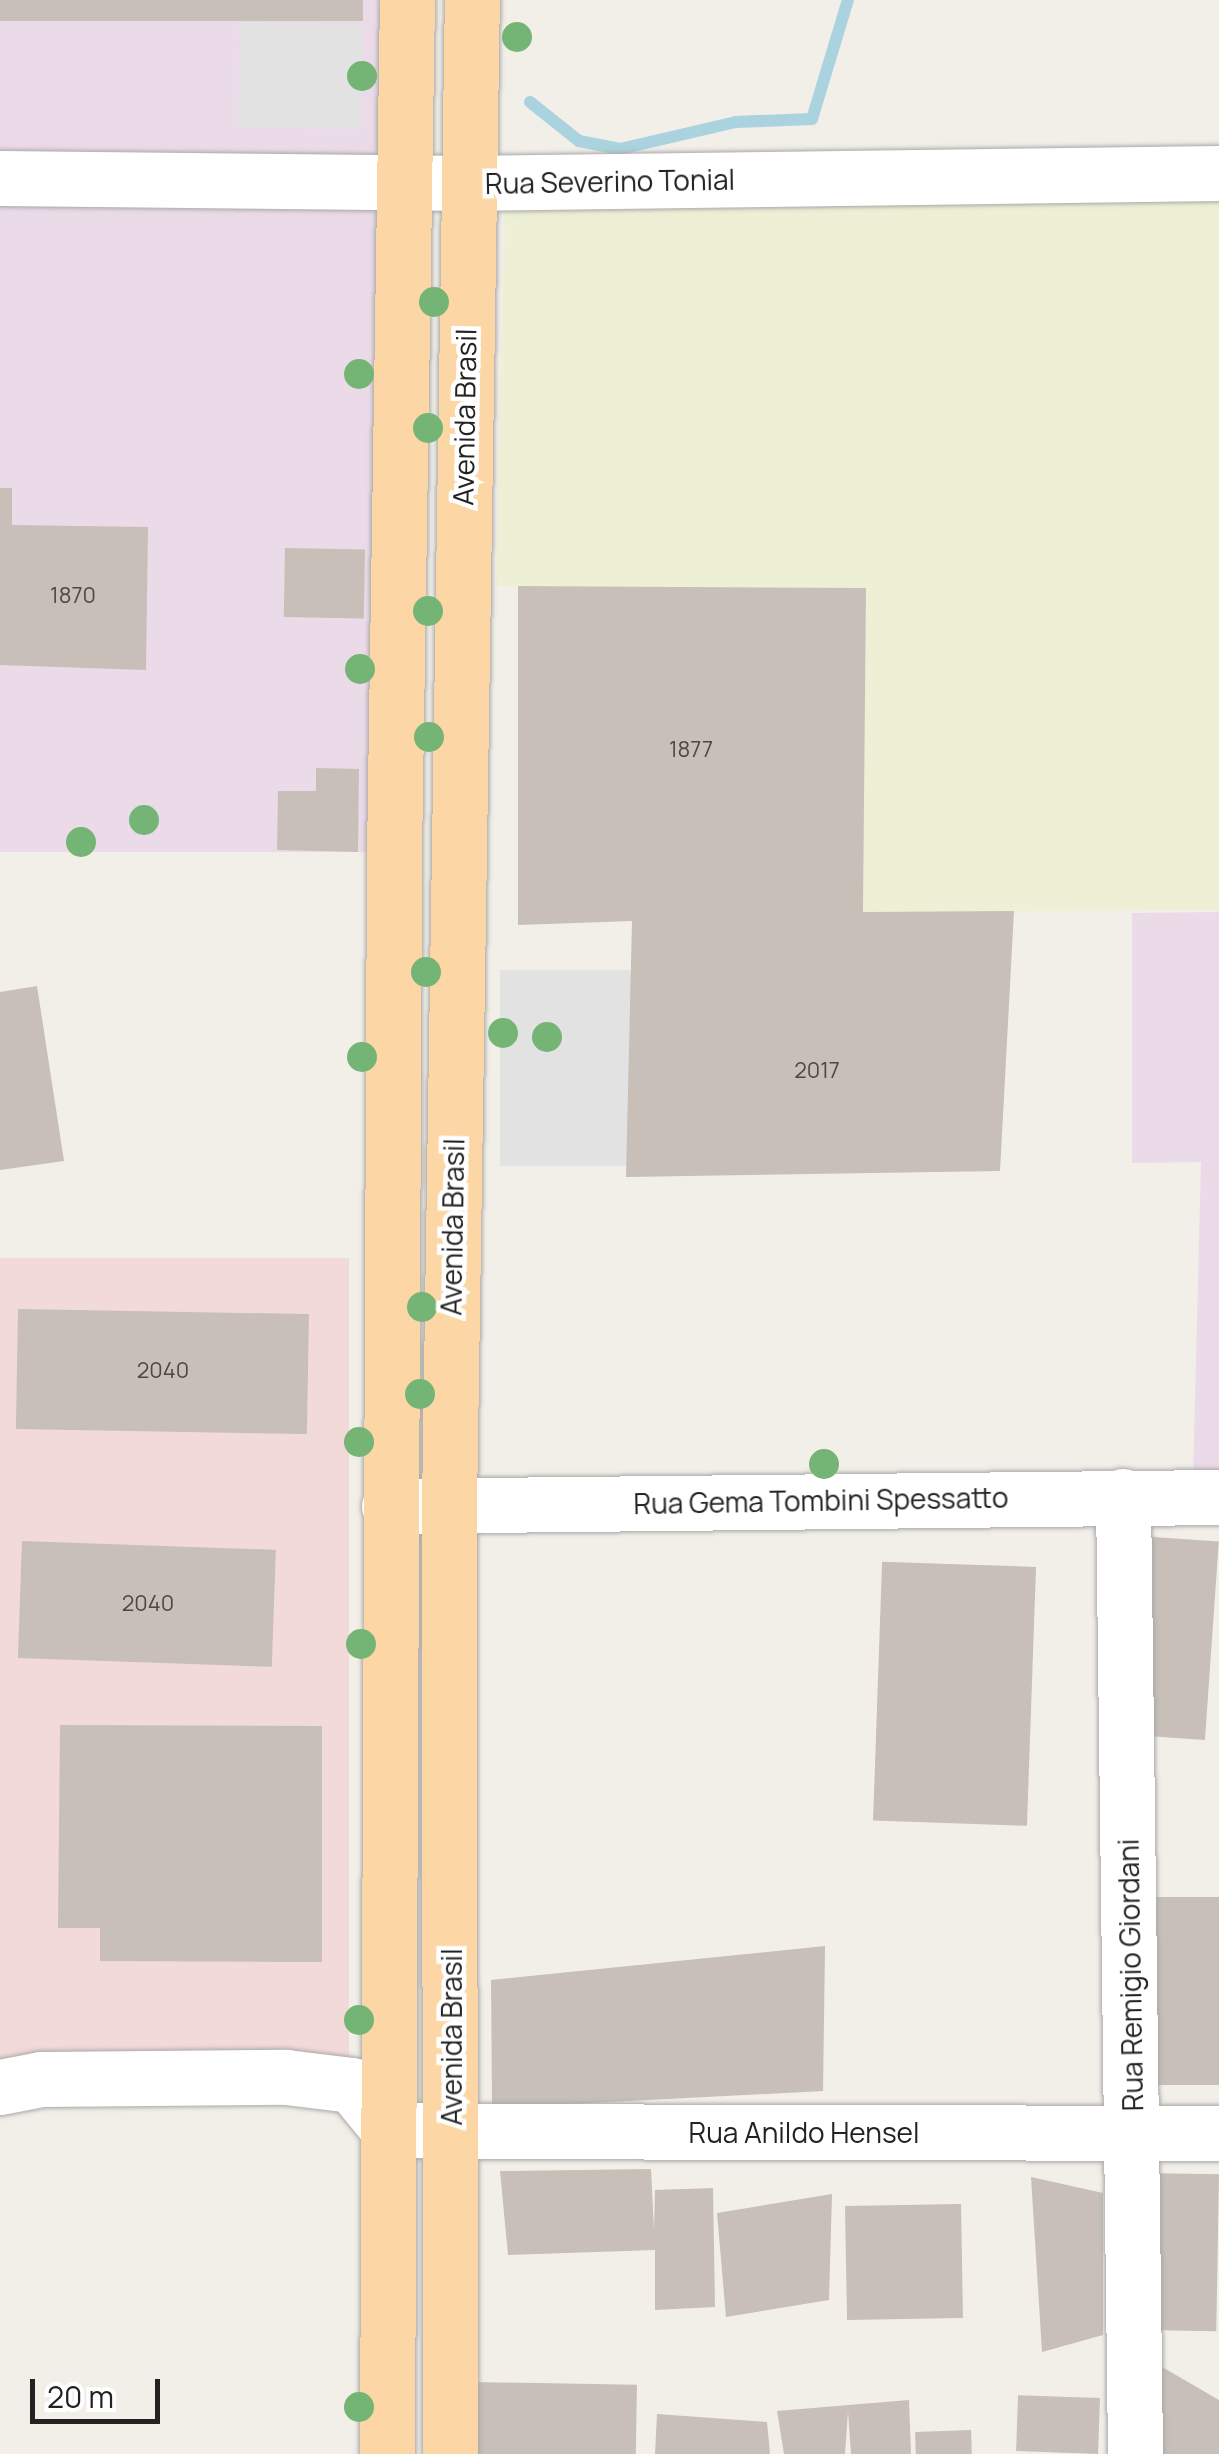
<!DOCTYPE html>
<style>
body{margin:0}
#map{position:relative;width:1219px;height:2454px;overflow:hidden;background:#f2efe9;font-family:Manrope,sans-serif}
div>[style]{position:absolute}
.commercial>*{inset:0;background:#f2dad9;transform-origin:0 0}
.industrial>*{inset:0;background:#ebdbe8;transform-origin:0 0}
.farmland>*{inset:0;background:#eef0d5}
.parking>*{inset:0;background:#e2e2e2;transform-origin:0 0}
.stream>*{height:12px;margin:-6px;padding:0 6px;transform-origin:6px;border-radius:6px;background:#aad3df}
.building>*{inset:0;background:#c7bfb8;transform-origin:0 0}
.roads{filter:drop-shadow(0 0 2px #a9a9a9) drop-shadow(0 0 2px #a9a9a9)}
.minor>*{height:55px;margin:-27.5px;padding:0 27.5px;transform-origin:27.5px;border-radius:27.5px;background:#fff}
.major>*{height:55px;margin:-27.5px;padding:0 27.5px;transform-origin:27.5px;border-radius:27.5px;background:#fcd6a4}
.trees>*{width:30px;height:30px;margin:-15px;border-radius:50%;background:#74b475}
span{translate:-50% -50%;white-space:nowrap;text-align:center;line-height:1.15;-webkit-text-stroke:9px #fff;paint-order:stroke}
.number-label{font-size:22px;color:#4b4948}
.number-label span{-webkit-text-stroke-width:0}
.street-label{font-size:28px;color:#222}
.scale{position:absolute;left:30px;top:2379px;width:130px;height:45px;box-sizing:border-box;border:5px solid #222;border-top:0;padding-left:12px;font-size:30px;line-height:35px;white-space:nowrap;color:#222;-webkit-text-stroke:8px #fff;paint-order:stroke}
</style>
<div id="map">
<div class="commercial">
<div style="left:349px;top:1258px;width:813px;height:349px;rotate:90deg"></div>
</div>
<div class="industrial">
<div style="left:0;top:0;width:382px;height:852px"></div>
<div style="clip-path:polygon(1219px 912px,1219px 1478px,1193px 1479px,1201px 1162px,1132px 1163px,1132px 913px)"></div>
</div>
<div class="farmland">
<div style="clip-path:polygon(1219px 187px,1219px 910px,863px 912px,866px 589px,496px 586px,505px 202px)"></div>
</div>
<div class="parking">
<div style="left:240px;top:22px;width:123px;height:105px;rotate:1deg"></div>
<div style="left:500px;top:970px;width:131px;height:196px"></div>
</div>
<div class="stream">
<div style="left:530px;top:102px;width:63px;rotate:38.5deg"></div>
<div style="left:579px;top:141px;width:42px;rotate:11deg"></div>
<div style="left:620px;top:149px;width:119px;rotate:-13.1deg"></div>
<div style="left:736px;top:122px;width:76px;rotate:-2.3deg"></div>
<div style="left:812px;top:119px;width:124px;rotate:-73.2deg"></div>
</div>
<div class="building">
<div style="left:0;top:0;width:363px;height:21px"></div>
<div style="clip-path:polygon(0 488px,12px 488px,12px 525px,148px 527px,146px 670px,0 665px)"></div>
<div style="left:285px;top:548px;width:80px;height:69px;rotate:1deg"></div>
<div style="clip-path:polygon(518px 586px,866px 588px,863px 912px,1014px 911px,1000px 1171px,626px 1177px,632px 921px,518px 925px)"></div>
<div style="clip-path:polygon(316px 768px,359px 769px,358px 852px,277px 850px,278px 791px,316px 791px)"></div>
<div style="clip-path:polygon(37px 986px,64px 1161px,0 1170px,0 992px)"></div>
<div style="left:18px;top:1309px;width:291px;height:120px;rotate:1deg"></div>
<div style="left:1139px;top:1536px;width:80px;height:199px;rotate:4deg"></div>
<div style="left:22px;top:1541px;width:254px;height:117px;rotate:2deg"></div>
<div style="left:1036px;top:1567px;width:259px;height:154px;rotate:92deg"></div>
<div style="clip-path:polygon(60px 1725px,322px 1726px,322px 1962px,100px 1961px,100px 1928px,58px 1928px)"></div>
<div style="left:1219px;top:1897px;width:188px;height:83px;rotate:90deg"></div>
<div style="clip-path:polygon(825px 1946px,823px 2091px,492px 2108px,491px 1980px)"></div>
<div style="clip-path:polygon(651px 2169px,654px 2230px,655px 2190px,713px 2188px,715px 2307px,655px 2310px,655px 2250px,508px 2255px,500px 2171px)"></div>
<div style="left:1144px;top:2173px;width:75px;height:157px;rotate:1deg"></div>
<div style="clip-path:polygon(1031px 2177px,1103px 2193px,1103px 2335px,1042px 2352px)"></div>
<div style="clip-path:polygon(832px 2194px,829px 2300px,726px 2317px,717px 2213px)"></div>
<div style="left:961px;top:2204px;width:114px;height:116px;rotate:89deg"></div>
<div style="clip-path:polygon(1157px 2364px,1219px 2400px,1219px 2454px,1155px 2454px)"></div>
<div style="left:474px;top:2382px;width:163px;height:72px;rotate:1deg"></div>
<div style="left:1100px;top:2398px;width:56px;height:82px;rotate:92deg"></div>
<div style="clip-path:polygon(909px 2400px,911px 2454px,851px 2454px,848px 2412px,845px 2454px,784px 2454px,777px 2411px)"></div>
<div style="clip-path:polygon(657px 2414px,767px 2422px,770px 2454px,655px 2454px)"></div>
<div style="left:971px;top:2430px;width:24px;height:56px;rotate:88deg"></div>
</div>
<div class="roads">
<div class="minor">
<div style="left:0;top:178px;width:469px;rotate:0.6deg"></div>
<div style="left:469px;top:183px;width:750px;rotate:-0.76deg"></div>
<div style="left:1123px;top:1496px;width:958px;rotate:89.28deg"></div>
<div style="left:389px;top:1506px;width:830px;rotate:-0.62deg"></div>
<div style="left:0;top:2087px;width:42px;rotate:-11deg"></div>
<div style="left:41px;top:2079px;width:245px;rotate:-0.5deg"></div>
<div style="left:286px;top:2077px;width:66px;rotate:6.9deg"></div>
<div style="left:352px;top:2085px;width:57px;rotate:50.7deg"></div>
<div style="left:388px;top:2129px;width:63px;rotate:1.8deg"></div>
<div style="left:451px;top:2131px;width:768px;rotate:0.15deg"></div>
</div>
<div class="major">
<div style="left:387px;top:2454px;width:1600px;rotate:-89.75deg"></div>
<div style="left:394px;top:854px;width:854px;rotate:-89.13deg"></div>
<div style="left:450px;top:2454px;width:948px;rotate:-90.06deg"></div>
<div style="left:449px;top:1506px;width:1506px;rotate:-89.13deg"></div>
</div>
</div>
<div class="trees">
<div style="left:517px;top:37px"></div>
<div style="left:362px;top:76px"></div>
<div style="left:434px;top:302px"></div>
<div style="left:359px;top:374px"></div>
<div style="left:428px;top:428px"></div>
<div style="left:428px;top:611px"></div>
<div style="left:360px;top:669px"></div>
<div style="left:429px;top:737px"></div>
<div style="left:144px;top:820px"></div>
<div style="left:81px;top:842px"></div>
<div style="left:426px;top:972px"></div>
<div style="left:503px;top:1033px"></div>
<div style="left:547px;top:1037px"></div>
<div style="left:362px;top:1057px"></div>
<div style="left:422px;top:1307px"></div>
<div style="left:420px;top:1394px"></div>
<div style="left:359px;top:1442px"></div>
<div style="left:824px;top:1464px"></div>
<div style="left:361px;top:1644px"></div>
<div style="left:359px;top:2020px"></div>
<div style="left:359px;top:2407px"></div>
</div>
<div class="number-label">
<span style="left:73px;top:596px">1870</span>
<span style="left:691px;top:750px">1877</span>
<span style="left:817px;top:1071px">2017</span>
<span style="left:163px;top:1371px">2040</span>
<span style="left:148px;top:1604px">2040</span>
</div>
<div class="street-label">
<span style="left:610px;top:181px;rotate:-1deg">Rua Severino Tonial</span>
<span style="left:464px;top:417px;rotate:-89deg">Avenida Brasil</span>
<span style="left:452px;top:1227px;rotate:-89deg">Avenida Brasil</span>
<span style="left:821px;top:1500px;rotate:-1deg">Rua Gema Tombini Spessatto</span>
<span style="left:1130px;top:1975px;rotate:-91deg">Rua Remigio Giordani</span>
<span style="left:451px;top:2037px;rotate:-90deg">Avenida Brasil</span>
<span style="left:804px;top:2132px">Rua Anildo Hensel</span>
</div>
<div class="scale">20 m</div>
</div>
